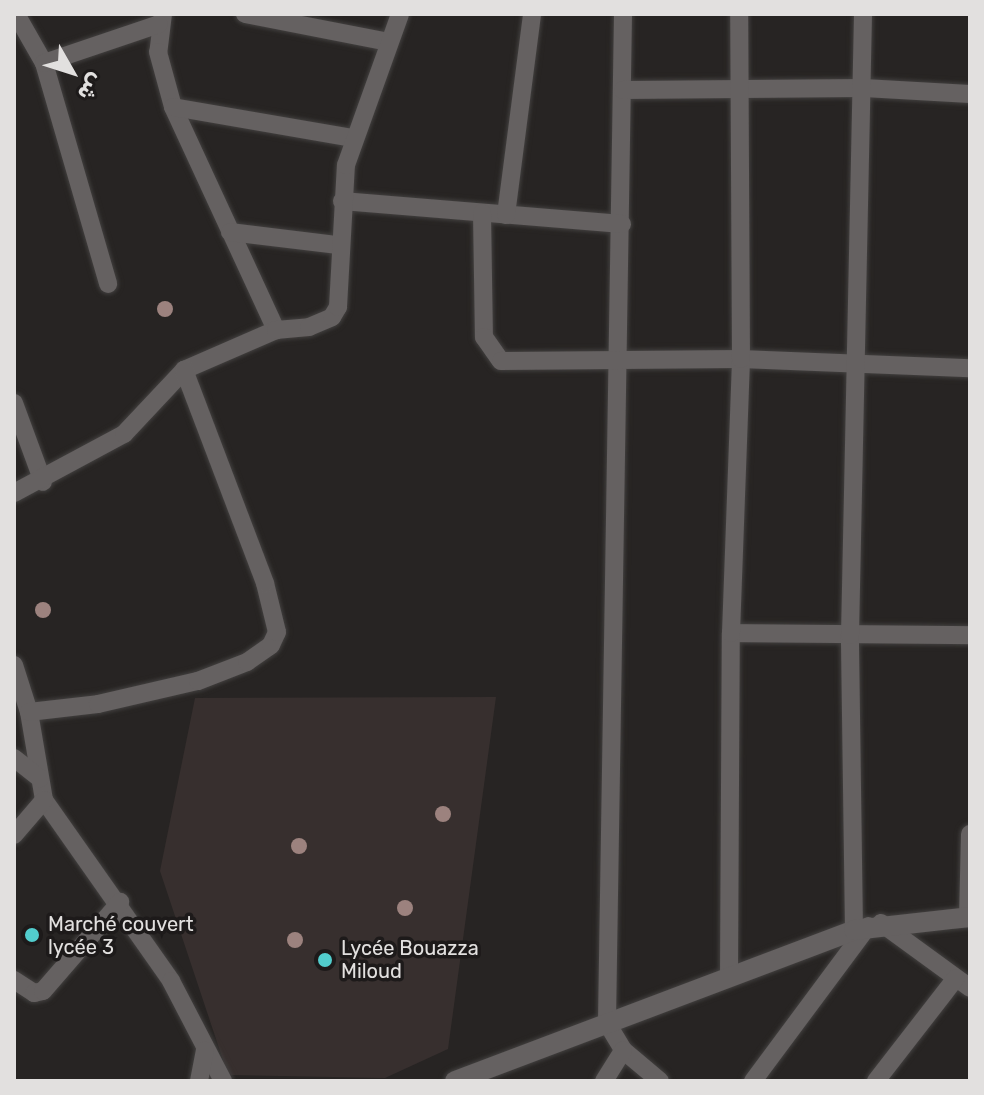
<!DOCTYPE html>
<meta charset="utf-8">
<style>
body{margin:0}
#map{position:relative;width:984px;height:1095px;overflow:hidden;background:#272423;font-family:Rubik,Cairo,sans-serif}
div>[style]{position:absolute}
.built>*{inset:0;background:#372f2e}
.roads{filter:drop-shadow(0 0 2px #42403f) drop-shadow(0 0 2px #42403f)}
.minor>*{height:18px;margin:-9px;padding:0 9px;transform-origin:9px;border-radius:9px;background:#656161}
.tertiary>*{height:20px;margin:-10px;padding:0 10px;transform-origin:10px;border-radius:10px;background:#656161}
.trees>*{width:16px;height:16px;margin:-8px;border-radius:50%;background:#9c827e}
.dots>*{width:22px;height:22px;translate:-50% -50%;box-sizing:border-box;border:4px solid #1d1a1a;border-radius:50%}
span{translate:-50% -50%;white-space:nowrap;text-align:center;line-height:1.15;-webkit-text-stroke:7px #1d1a1a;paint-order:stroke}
.poi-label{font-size:20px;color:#e2e0df}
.left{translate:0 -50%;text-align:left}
.frame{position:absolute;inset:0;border:16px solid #e2e0df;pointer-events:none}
.north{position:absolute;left:32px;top:32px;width:80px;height:80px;-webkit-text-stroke:6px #1d1a1a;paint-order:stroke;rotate:129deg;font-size:22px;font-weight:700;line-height:32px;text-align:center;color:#e2e0df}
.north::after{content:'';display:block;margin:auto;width:28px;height:36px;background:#e2e0df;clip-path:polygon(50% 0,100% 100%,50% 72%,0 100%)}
</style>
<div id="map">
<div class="built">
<div style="clip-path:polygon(496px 697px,448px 1049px,385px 1078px,228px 1075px,160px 871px,195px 698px)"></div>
</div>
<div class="roads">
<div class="minor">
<div style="left:16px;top:14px;width:56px;rotate:60.3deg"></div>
<div style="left:44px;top:63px;width:230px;rotate:73.8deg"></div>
<div style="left:163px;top:14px;width:38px;rotate:97deg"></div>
<div style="left:158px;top:52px;width:57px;rotate:74.7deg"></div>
<div style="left:173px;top:107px;width:246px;rotate:65.2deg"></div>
<div style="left:245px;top:14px;width:147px;rotate:11deg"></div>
<div style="left:623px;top:14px;width:1009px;rotate:90.91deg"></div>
<div style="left:607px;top:1023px;width:31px;rotate:59deg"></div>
<div style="left:623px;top:1050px;width:48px;rotate:40deg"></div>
<div style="left:44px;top:63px;width:121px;rotate:-18.7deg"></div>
<div style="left:623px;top:90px;width:241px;rotate:-0.5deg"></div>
<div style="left:864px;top:88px;width:106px;rotate:3.2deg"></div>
<div style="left:173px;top:107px;width:183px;rotate:9.8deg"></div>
<div style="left:342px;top:201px;width:281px;rotate:4.7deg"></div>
<div style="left:482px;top:213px;width:124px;rotate:89.1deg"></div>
<div style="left:484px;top:337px;width:29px;rotate:55deg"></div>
<div style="left:501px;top:361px;width:240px;rotate:-0.5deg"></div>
<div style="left:741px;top:359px;width:229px;rotate:2.3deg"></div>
<div style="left:506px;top:215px;width:203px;rotate:-82.6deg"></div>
<div style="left:230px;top:232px;width:109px;rotate:6.9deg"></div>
<div style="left:14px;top:403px;width:84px;rotate:69.8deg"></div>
<div style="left:14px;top:493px;width:125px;rotate:-28.2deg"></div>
<div style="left:124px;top:434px;width:88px;rotate:-46.8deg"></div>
<div style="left:184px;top:370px;width:100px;rotate:-23.5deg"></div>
<div style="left:276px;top:330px;width:33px;rotate:-5deg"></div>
<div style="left:309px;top:327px;width:25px;rotate:-23deg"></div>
<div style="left:332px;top:317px;width:12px;rotate:-59deg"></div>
<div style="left:338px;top:307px;width:142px;rotate:-86.8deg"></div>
<div style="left:346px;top:165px;width:160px;rotate:-70.3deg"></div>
<div style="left:731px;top:633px;width:239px;rotate:0.5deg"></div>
<div style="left:14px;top:665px;width:49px;rotate:72.3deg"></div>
<div style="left:29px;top:712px;width:89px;rotate:80.3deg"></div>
<div style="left:44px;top:800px;width:221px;rotate:54.9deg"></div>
<div style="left:171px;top:981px;width:113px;rotate:62.5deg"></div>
<div style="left:29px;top:712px;width:69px;rotate:-6.6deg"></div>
<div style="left:98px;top:704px;width:103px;rotate:-13deg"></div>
<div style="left:198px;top:681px;width:53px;rotate:-21.2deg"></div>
<div style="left:247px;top:662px;width:29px;rotate:-35deg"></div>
<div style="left:271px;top:645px;width:14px;rotate:-65deg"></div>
<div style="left:277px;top:632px;width:50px;rotate:-103.8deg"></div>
<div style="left:265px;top:583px;width:228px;rotate:-110.8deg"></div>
<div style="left:14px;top:758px;width:33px;rotate:38deg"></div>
<div style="left:14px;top:835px;width:46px;rotate:-49.4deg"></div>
<div style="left:968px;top:917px;width:83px;rotate:-88.6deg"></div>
<div style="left:881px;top:923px;width:110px;rotate:36.1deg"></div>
<div style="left:854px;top:930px;width:295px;rotate:-90.8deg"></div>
<div style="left:850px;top:635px;width:621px;rotate:-88.8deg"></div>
<div style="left:729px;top:977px;width:344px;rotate:-89.7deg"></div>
<div style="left:731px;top:633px;width:274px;rotate:-87.9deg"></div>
<div style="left:741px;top:359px;width:345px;rotate:-90.3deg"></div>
<div style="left:14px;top:980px;width:24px;rotate:33deg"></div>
<div style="left:34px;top:993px;width:9px;rotate:-13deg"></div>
<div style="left:43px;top:991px;width:118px;rotate:-49.1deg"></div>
<div style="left:199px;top:1081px;width:31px;rotate:-79deg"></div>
<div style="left:604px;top:1081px;width:36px;rotate:-58deg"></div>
<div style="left:753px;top:1081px;width:193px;rotate:-53.4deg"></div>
<div style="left:876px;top:1081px;width:130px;rotate:-52.2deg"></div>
</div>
<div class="tertiary">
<div style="left:455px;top:1081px;width:427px;rotate:-20.7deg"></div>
<div style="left:854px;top:930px;width:117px;rotate:-6.4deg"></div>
</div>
</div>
<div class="trees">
<div style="left:165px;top:309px"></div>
<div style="left:43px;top:610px"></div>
<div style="left:443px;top:814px"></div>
<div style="left:299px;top:846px"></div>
<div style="left:405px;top:908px"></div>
<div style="left:295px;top:940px"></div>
</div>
<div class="dots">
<div style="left:32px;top:935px;background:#52cdcd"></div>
<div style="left:325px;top:960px;background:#52cdcd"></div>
</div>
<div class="poi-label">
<span class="left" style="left:48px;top:936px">Marché couvert<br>lycée 3</span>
<span class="left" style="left:341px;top:960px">Lycée Bouazza<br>Miloud</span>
</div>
<div class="frame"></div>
<div class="north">ش</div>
</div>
